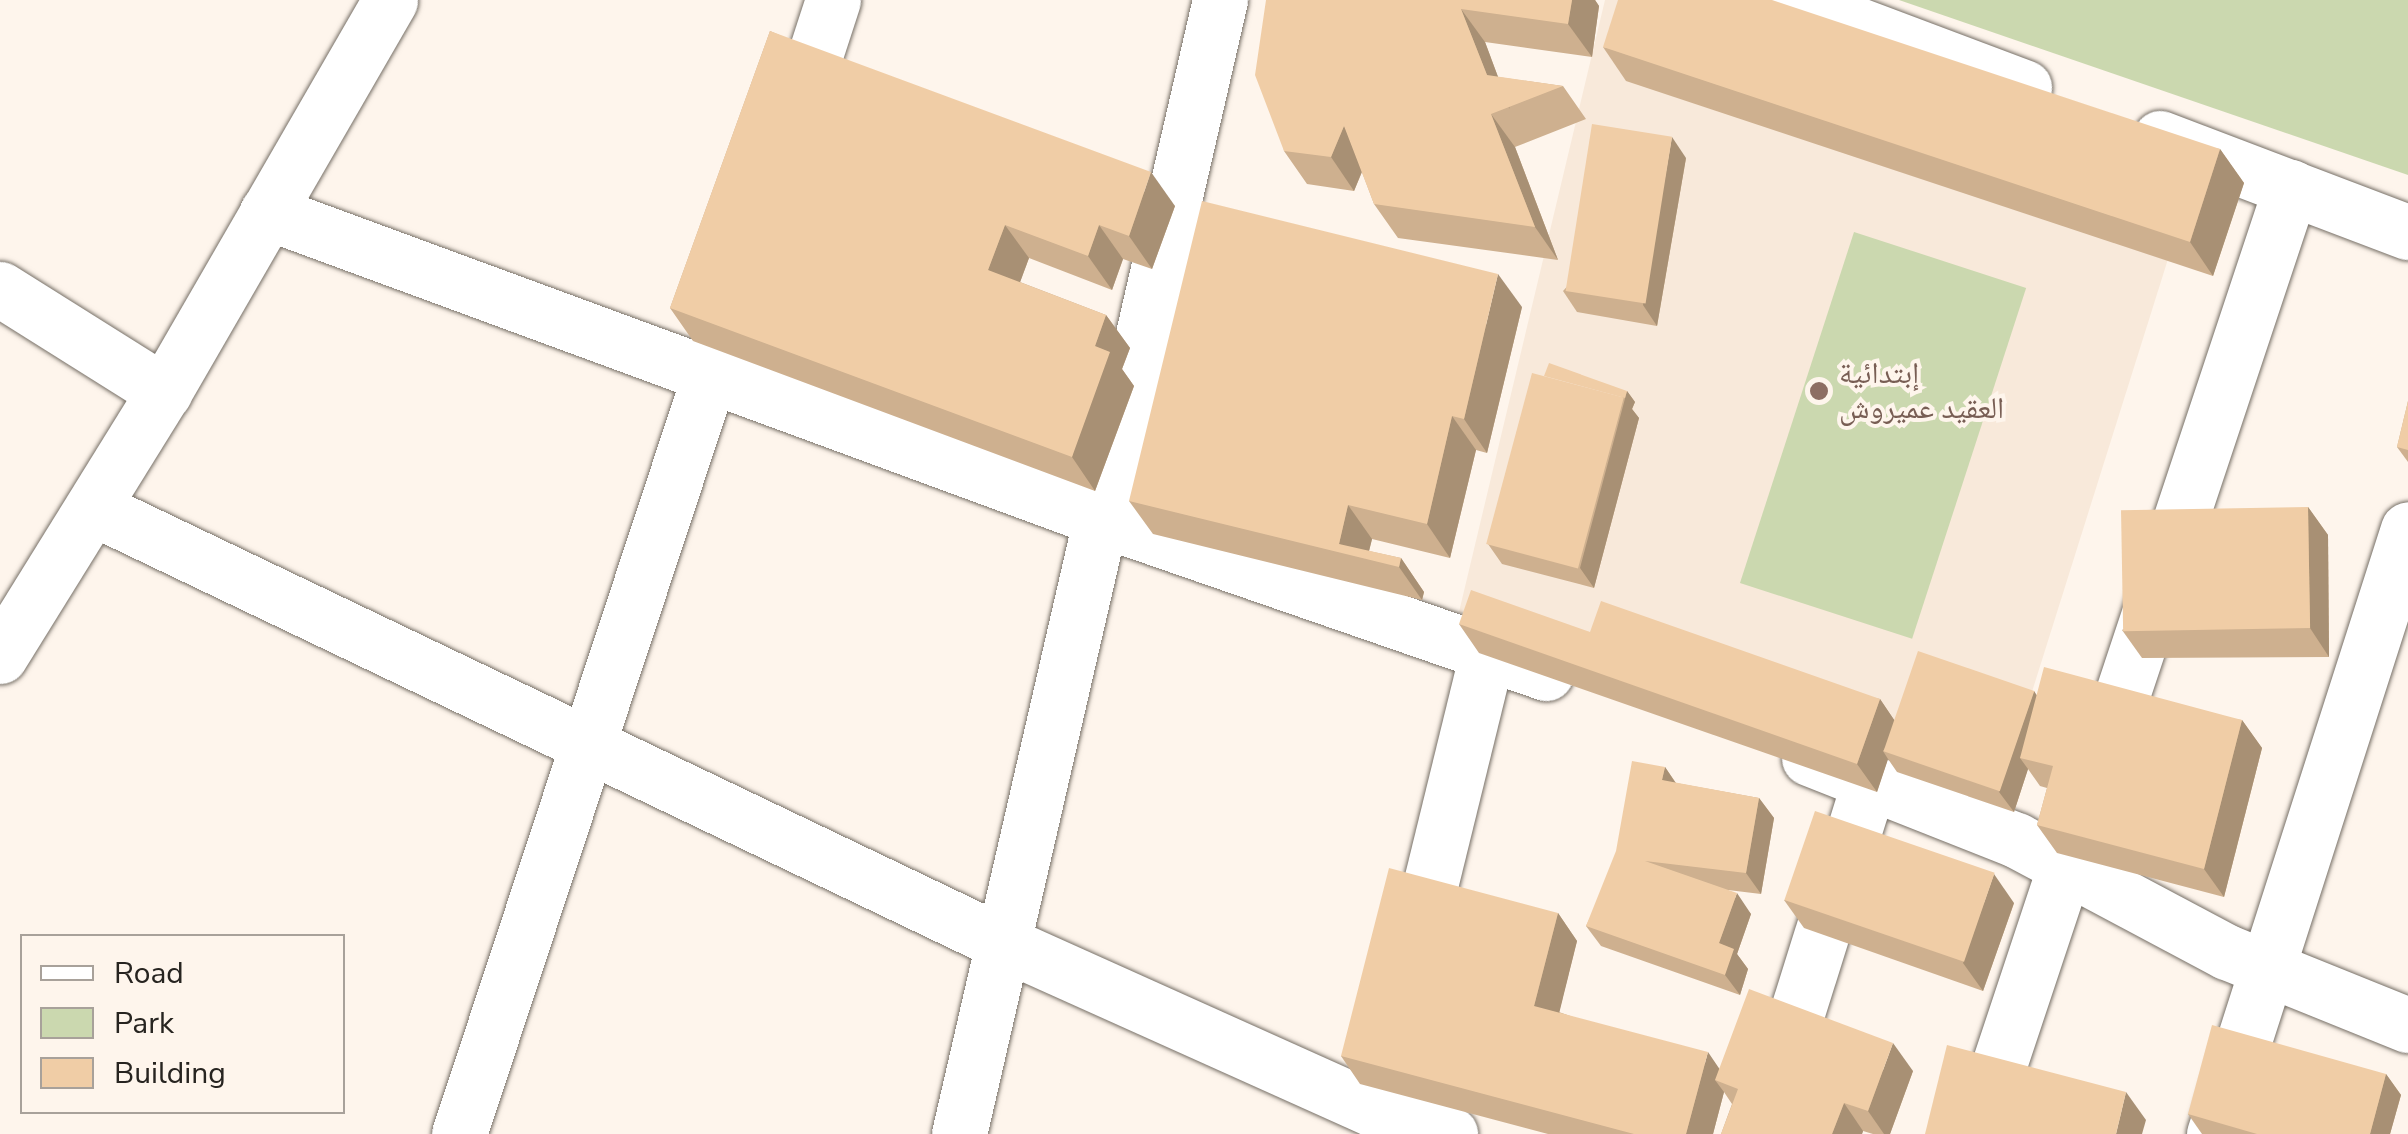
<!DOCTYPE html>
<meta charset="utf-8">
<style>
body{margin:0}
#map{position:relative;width:2408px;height:1134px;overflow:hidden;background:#fef5ec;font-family:"Nunito Sans","Noto Naskh Arabic",sans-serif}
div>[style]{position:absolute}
.built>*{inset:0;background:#f8e9da}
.green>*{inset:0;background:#cbd8af;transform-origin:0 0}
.roads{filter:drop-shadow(0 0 2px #766f66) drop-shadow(0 0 2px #766f66)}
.minor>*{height:55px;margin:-27.5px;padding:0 27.5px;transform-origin:27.5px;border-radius:27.5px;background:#fff}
.wall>*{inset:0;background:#ceb08f}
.shaded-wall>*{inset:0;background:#a89074}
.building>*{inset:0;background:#f0cda6;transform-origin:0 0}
.dots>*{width:28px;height:28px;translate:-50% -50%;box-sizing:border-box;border:5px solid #fef5ec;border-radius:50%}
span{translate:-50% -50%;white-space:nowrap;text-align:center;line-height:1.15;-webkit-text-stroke:8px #fef5ec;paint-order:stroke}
.education-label{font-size:30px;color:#785e54}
.left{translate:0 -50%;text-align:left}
.legend{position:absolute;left:20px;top:934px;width:325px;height:180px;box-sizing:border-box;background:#fef5ec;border:2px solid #a8a19a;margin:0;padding:12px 18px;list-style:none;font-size:30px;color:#272420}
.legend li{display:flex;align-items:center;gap:20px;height:50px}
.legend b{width:50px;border:2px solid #a8a19a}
</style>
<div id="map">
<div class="built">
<div style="clip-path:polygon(1605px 0,1704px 0,2196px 170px,1998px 800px,1459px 612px)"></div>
</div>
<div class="green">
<div style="clip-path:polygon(1899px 0,2408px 0,2408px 175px)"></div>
<div style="left:1854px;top:232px;width:181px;height:369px;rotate:18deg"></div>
</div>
<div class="roads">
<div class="minor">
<div style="left:1792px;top:0;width:248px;rotate:20.6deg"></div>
<div style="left:794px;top:120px;width:126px;rotate:-72deg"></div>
<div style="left:2160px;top:138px;width:265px;rotate:20.8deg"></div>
<div style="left:267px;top:212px;width:889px;rotate:20.21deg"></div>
<div style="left:1101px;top:519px;width:471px;rotate:19.1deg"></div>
<div style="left:0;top:289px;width:194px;rotate:32.1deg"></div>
<div style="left:93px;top:508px;width:1009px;rotate:25.55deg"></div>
<div style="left:1003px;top:943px;width:408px;rotate:24.2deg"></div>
<div style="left:1375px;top:1110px;width:79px;rotate:17.7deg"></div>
<div style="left:0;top:656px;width:311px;rotate:-58.2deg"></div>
<div style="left:164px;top:392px;width:452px;rotate:-60deg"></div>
<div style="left:1809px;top:758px;width:223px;rotate:21.6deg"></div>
<div style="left:2016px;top:840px;width:239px;rotate:28deg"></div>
<div style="left:2227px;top:952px;width:195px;rotate:22deg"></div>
<div style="left:1414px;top:951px;width:306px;rotate:-76.2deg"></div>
<div style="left:459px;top:1134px;width:832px;rotate:-71.72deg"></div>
<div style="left:959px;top:1134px;width:1164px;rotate:-77.04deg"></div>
<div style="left:1759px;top:1134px;width:369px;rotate:-72.6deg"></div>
<div style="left:1976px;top:1134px;width:998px;rotate:-71.6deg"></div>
<div style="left:2214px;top:1134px;width:635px;rotate:-72.22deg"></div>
</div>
</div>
<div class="wall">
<div style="clip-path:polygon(1266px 0,1595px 0,1599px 6px,1592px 57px,1485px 42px,1498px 77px,1563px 86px,1586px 119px,1515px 147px,1558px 260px,1398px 238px,1374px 204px,1362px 172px,1354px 191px,1307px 184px,1284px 151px)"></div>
<div style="clip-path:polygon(770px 31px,1175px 206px,1152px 269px,1123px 259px,1112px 290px,1029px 258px,1020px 282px,1106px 315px,1130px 348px,1122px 369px,1134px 386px,1095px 491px,693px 341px,670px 308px)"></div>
<div style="clip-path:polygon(1603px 47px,2220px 149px,2244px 183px,2213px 276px,1626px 81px)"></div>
<div style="clip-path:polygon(1686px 158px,1657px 326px,1577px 312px,1563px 291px)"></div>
<div style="clip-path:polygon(1522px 307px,1487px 453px,1476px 450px,1450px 558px,1372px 539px,1369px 551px,1401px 558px,1424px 592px,1422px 600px,1153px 534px,1129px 501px)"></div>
<div style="clip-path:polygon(1627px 391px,1635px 402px,1632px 409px,1639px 418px,1594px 588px,1502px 564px,1488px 544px)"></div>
<div style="clip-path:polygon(2408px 401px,2408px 462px,2397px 447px)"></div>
<div style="clip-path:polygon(2308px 507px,2328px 535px,2329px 657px,2142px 658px,2122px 630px)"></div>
<div style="clip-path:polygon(1459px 624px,1590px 632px,1880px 699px,1894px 720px,2034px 691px,2036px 696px,2242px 720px,2262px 748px,2224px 897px,2057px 853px,2037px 825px,2047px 788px,2040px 786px,2028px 769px,2014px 812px,1897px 772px,1888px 759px,1877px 792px,1479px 653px)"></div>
<div style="clip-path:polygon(1665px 767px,1676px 783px,1759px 798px,1774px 818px,1761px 894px,1728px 890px,1751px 914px,1737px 954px,1748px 969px,1740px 995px,1601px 946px,1586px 926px)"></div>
<div style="clip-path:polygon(1784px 900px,2014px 903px,1983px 991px,1804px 928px)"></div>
<div style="clip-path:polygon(1558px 913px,1577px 941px,1559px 1012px,1719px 1069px,1913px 1071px,1890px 1134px,1873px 1134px,1863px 1131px,1862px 1134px,1721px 1134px,1732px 1104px,1724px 1092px,1713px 1134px,1548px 1134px,1360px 1084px,1341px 1056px)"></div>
<div style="clip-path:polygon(2386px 1074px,2401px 1095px,2390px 1134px,2202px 1134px,2188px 1114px)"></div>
</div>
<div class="shaded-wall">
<div style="clip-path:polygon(1572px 0,1595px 0,1599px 6px,1592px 57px,1568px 24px)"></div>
<div style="clip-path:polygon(1461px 9px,1485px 42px,1510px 109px,1487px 75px)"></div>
<div style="clip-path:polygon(1491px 114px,1515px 147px,1558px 260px,1535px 227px)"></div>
<div style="clip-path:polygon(1344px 126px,1367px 159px,1354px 191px,1331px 157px)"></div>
<div style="clip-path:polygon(1672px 137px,1686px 158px,1657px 326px,1643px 305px)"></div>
<div style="clip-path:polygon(2220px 149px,2244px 183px,2213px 276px,2190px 242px)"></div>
<div style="clip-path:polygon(1151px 172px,1175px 206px,1152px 269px,1129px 236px)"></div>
<div style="clip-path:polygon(1005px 225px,1029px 258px,1012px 304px,988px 270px)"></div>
<div style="clip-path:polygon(1099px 225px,1123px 259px,1112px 290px,1088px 256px)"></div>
<div style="clip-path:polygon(1498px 274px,1522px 307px,1487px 453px,1464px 419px)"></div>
<div style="clip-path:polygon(1106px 315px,1130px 348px,1122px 369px,1134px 386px,1095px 491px,1072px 457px,1095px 346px)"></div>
<div style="clip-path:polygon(1627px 391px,1635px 402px,1632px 409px,1639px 418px,1594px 588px,1580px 568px)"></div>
<div style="clip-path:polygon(1452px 416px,1476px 450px,1450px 558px,1427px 524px)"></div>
<div style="clip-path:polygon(1348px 505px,1372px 539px,1367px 559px,1339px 544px)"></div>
<div style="clip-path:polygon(2308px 507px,2328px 535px,2329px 657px,2310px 628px)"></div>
<div style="clip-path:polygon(1401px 558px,1424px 592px,1422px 600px,1399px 567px)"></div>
<div style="clip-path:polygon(2034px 691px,2048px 712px,2020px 758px,2028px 769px,2014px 812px,1999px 792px)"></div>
<div style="clip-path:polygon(1880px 699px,1899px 727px,1883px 751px,1888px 759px,1877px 792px,1857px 764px)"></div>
<div style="clip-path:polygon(2242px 720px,2262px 748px,2224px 897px,2204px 869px)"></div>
<div style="clip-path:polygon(1665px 767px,1679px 788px,1662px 780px)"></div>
<div style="clip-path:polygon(1759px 798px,1774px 818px,1761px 894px,1746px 873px)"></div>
<div style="clip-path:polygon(1994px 874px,2014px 903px,1983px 991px,1963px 963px)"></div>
<div style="clip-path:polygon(1737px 893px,1751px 914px,1737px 954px,1748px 969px,1740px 995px,1725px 975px,1719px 943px)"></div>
<div style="clip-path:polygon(1558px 913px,1577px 941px,1554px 1034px,1534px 1006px)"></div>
<div style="clip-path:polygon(1893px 1043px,1913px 1071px,1890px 1134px,1884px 1134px,1868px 1111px)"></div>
<div style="clip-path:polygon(1708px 1052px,1727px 1080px,1715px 1080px,1724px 1092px,1713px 1134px,1686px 1134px)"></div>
<div style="clip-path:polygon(2386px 1074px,2401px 1095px,2390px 1134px,2370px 1134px)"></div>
<div style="clip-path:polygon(2126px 1092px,2146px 1120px,2142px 1134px,2116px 1134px)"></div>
<div style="clip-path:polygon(1844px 1103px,1863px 1131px,1862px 1134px,1832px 1134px)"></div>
</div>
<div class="building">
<div style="clip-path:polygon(1266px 0,1572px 0,1568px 24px,1461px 9px,1487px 75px,1563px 86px,1491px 114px,1535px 227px,1374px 204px,1344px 126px,1331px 157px,1284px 151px,1255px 75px)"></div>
<div style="clip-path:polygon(1618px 0,1772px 0,2220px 149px,2190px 242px,1603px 47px)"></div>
<div style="clip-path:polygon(770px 31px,1151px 172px,1129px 236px,1099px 225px,1088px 256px,1005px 225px,988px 270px,1106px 315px,1095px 346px,1110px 352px,1072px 457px,670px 308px)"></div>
<div style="left:1592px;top:124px;width:81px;height:169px;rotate:9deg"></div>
<div style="clip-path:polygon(1202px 201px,1498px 274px,1464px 419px,1452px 416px,1427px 524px,1348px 505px,1339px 544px,1401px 558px,1399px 567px,1129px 501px)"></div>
<div style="clip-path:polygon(1549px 363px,1627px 391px,1625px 398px,1544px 376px)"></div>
<div style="left:1532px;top:373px;width:95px;height:177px;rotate:15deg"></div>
<div style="clip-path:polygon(2408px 401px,2408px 450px,2397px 447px)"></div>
<div style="left:2308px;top:507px;width:121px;height:187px;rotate:89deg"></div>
<div style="clip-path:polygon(1471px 590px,1590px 632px,1601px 601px,1880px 699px,1857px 764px,1459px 624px)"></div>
<div style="left:1918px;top:651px;width:123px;height:106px;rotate:19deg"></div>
<div style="clip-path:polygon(2044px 667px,2242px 720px,2204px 869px,2037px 825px,2053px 766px,2020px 758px)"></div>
<div style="clip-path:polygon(1632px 761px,1665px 767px,1662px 780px,1759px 798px,1746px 873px,1645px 861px,1737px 893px,1719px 943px,1734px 949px,1725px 975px,1586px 926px,1616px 851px)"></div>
<div style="left:1815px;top:811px;width:190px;height:94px;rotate:19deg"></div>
<div style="clip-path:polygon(1389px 868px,1558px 913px,1534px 1006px,1708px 1052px,1686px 1134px,1634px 1134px,1341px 1056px)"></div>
<div style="clip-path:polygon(1749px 989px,1893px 1043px,1868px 1111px,1844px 1103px,1832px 1134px,1721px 1134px,1738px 1089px,1715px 1080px)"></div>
<div style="clip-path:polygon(2212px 1025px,2386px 1074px,2370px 1134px,2257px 1134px,2188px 1114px)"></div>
<div style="clip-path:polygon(1947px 1045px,2126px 1092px,2116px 1134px,1925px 1134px)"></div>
</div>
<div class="dots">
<div style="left:1819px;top:391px;background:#8d6e63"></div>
</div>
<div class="education-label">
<span class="left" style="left:1839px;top:391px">إبتدائية<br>العقيد عميروش</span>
</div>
<ul class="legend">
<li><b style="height:12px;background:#fff"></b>Road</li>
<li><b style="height:28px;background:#cbd8af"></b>Park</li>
<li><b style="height:28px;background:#f0cda6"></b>Building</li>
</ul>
</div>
